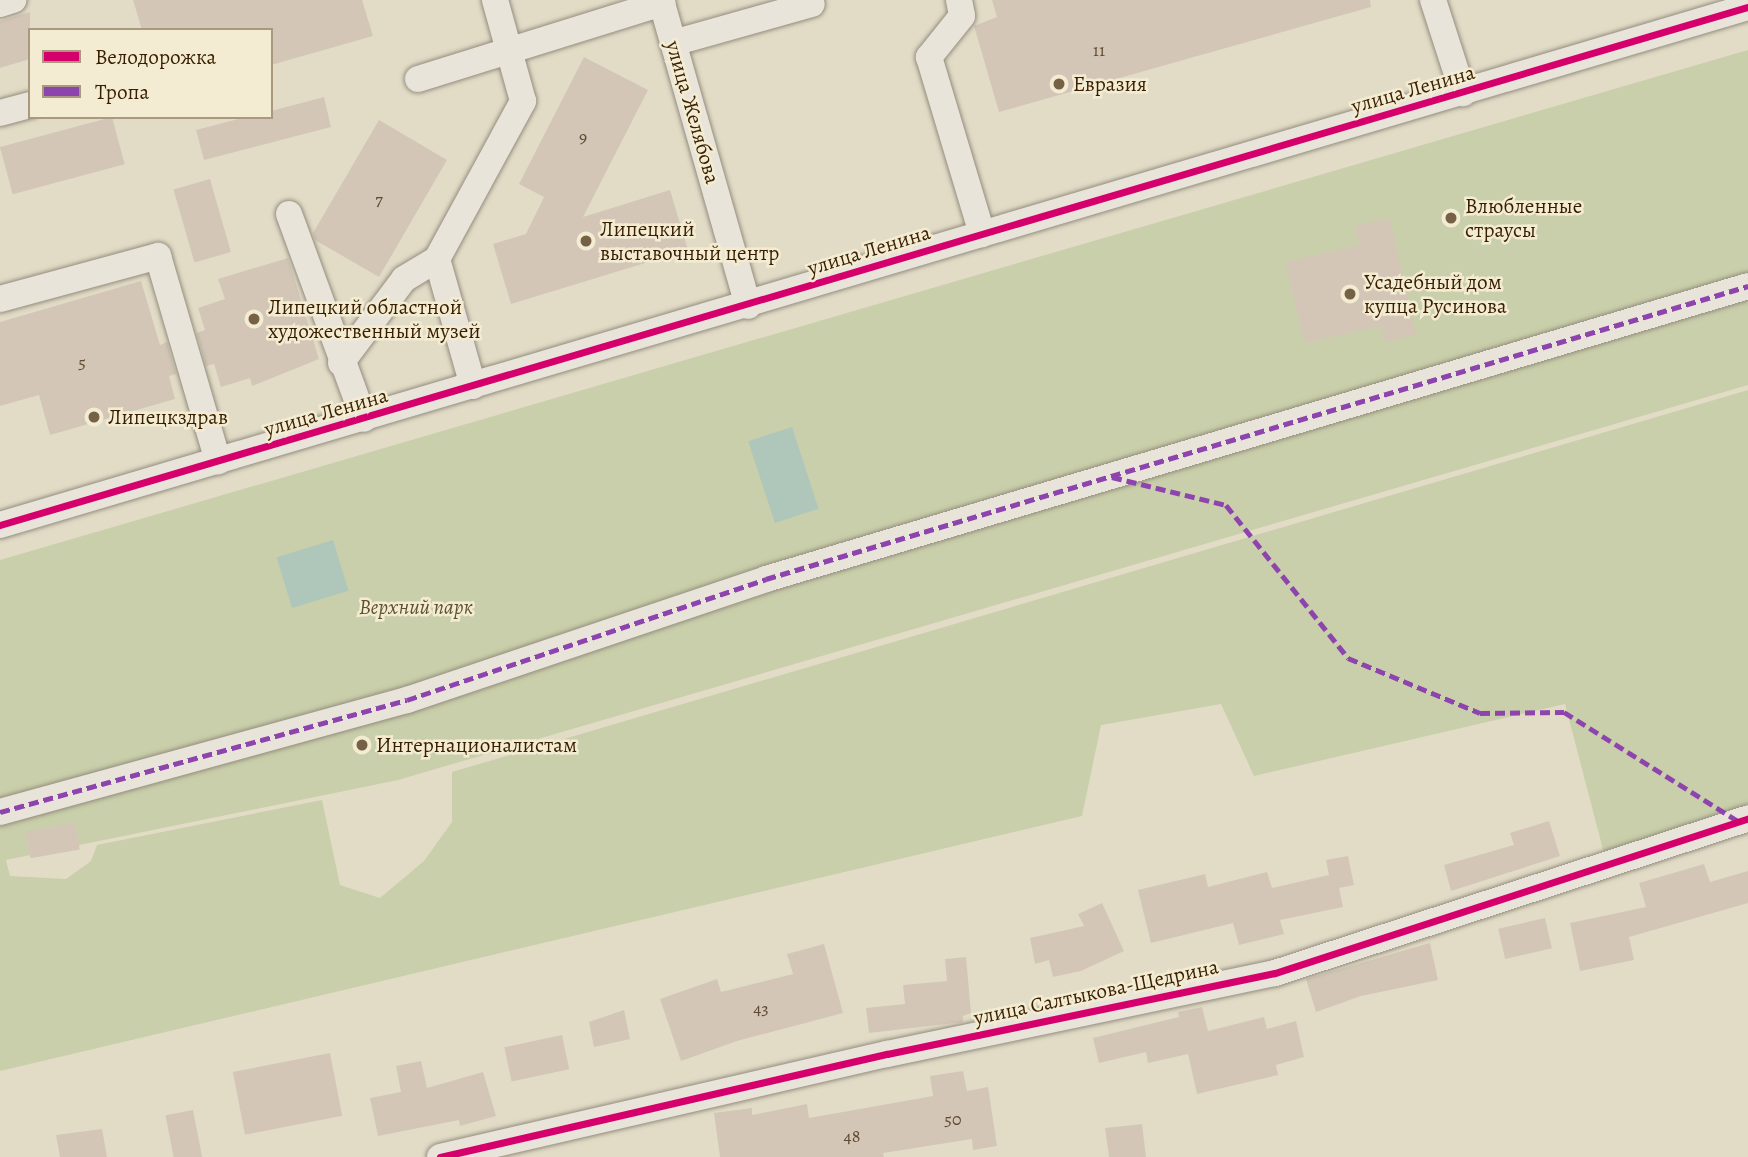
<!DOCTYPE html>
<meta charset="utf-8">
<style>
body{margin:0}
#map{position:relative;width:1748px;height:1157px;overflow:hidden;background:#e2dcc7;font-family:Alegreya,serif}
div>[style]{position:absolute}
.green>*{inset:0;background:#c9cfaa}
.water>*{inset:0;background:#afc6ba;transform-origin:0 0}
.building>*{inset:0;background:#d3c6b7;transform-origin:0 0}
.roads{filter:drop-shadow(0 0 2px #948d7e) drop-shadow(0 0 2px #948d7e)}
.minor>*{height:26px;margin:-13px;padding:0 13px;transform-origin:13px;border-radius:13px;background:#e8e4da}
.quiet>*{height:5px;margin-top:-2.5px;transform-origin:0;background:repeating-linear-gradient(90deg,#8e44ad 0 10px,transparent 0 15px)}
.cycleway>*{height:7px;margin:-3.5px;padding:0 3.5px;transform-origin:3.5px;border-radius:3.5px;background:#d6006c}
.dots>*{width:19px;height:19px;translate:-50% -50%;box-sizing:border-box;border:4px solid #f3ecd3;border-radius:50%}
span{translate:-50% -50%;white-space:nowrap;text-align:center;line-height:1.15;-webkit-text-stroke:5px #f3ecd3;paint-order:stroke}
.number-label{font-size:18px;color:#604a30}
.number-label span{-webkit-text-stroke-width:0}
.poi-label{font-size:21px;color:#391f01}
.left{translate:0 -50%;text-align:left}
.street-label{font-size:21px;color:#391f01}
.park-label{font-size:21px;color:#5e512d;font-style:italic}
.legend{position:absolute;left:28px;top:28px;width:245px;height:91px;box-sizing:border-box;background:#f3ecd3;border:2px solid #a99a7f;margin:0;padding:9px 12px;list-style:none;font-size:21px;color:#391f01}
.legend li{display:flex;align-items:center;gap:14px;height:35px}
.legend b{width:35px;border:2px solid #a99a7f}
</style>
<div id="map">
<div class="green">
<div style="clip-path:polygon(1748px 50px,1748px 385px,398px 780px,6px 860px,10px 876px,66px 879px,91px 861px,97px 845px,322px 800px,340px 885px,380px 898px,424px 861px,452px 822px,452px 772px,1748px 390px,1748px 811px,1605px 857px,1565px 704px,1254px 776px,1221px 704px,1101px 725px,1082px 816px,0 1071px,0 560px)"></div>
</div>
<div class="water">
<div style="left:792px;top:427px;width:86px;height:46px;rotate:72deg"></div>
<div style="left:333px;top:540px;width:53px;height:59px;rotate:73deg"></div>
</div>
<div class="building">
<div style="clip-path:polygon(133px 0,362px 0,373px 36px,271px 65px,271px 30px,142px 30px)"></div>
<div style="clip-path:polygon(992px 0,1370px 0,1371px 7px,999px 112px,974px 26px,997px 17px)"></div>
<div style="clip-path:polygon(30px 12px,30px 59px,0 68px,0 21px)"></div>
<div style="clip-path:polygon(584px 57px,648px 90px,583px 217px,670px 190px,688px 250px,511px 304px,493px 244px,526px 234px,544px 197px,519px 184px)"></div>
<div style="clip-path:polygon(324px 97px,331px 127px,204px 160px,196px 130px,246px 117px,271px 117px,271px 111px)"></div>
<div style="left:112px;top:117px;width:49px;height:116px;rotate:75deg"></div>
<div style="clip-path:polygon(379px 120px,447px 160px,379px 277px,315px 240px,313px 233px)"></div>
<div style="left:210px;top:179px;width:76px;height:38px;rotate:74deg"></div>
<div style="clip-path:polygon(1390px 218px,1416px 335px,1384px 342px,1381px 326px,1304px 343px,1285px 262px,1359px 245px,1354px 226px)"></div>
<div style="clip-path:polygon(288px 258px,319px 359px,252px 386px,250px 378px,221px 387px,214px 364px,206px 366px,197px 333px,205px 330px,198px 308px,225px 299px,218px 279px)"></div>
<div style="clip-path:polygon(141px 281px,160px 345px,167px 342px,176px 374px,169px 376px,175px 399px,50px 435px,39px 395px,0 406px,0 322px)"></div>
<div style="clip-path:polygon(1549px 821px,1560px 856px,1451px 891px,1444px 865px,1514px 845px,1510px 833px)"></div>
<div style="left:75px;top:823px;width:27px;height:50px;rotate:80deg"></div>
<div style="clip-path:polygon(1348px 856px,1354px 885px,1339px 888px,1343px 907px,1280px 920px,1284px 934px,1239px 945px,1233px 923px,1151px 943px,1138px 890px,1205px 874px,1208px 887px,1267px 872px,1272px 888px,1329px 875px,1326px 860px)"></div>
<div style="clip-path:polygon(1704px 864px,1710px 882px,1748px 871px,1748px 903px,1629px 937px,1634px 960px,1580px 971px,1570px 923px,1646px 907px,1639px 883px)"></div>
<div style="clip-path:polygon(1102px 903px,1124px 951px,1081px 971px,1053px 977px,1049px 960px,1035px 964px,1030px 938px,1084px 926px,1078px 914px)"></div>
<div style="left:1545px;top:918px;width:31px;height:48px;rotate:77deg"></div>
<div style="clip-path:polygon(1430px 943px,1438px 980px,1361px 996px,1316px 1012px,1306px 979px)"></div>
<div style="clip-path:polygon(824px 944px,843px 1013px,737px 1041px,681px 1061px,660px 999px,717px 979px,721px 992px,793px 974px,787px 954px)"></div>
<div style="clip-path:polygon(966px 957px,971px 1013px,963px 1016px,963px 1022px,869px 1033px,866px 1008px,905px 1004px,903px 985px,947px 981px,945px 959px)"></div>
<div style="clip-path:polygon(1202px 1007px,1208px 1031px,1264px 1017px,1267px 1029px,1296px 1021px,1304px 1057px,1276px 1065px,1278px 1075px,1197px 1094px,1188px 1054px,1148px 1063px,1146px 1052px,1099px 1063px,1093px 1038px,1179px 1017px,1178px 1012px)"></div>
<div style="clip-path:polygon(624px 1010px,630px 1039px,594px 1047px,589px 1022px)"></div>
<div style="left:562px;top:1035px;width:35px;height:59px;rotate:78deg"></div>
<div style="left:330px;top:1053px;width:64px;height:99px;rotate:79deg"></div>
<div style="clip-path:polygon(421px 1061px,427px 1088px,483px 1072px,496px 1116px,460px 1126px,459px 1120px,378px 1136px,370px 1098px,401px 1092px,396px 1066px)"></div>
<div style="clip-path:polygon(963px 1071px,967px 1091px,988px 1087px,997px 1146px,973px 1150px,972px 1139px,883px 1153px,884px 1157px,720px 1157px,714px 1113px,752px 1108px,752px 1115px,807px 1104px,809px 1118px,933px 1096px,930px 1076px)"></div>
<div style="left:193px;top:1110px;width:48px;height:28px;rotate:79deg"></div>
<div style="clip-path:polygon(1142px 1124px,1146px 1157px,1109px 1157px,1105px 1128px)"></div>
<div style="clip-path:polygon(102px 1129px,107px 1157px,60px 1157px,56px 1135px)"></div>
</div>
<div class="roads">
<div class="minor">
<div style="left:661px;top:0;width:318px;rotate:74.1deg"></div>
<div style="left:959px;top:0;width:16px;rotate:79deg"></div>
<div style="left:962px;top:16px;width:53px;rotate:128.8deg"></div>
<div style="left:929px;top:57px;width:185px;rotate:73.3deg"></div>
<div style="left:1433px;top:0;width:98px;rotate:72.1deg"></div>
<div style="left:0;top:4px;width:14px;rotate:-17deg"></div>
<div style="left:673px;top:43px;width:144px;rotate:-15.7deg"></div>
<div style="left:418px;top:79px;width:256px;rotate:-17.3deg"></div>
<div style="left:0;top:113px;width:31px;rotate:-15deg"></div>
<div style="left:289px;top:214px;width:218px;rotate:69.9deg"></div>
<div style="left:0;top:299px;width:164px;rotate:-15.2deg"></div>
<div style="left:158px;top:256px;width:214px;rotate:73.7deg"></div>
<div style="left:341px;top:363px;width:105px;rotate:-53.1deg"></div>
<div style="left:404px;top:279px;width:39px;rotate:-31deg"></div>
<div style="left:473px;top:386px;width:132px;rotate:-105.8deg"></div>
<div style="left:437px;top:259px;width:180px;rotate:-61.4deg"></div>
<div style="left:523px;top:101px;width:105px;rotate:-105.5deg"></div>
<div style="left:0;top:525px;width:1823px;rotate:-16.51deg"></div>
<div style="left:0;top:812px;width:422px;rotate:-15.4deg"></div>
<div style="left:407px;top:700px;width:379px;rotate:-18.6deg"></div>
<div style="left:766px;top:579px;width:1025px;rotate:-16.61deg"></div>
<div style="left:440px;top:1157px;width:459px;rotate:-13deg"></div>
<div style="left:887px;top:1054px;width:396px;rotate:-11.8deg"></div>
<div style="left:1275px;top:973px;width:498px;rotate:-18.1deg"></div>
</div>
</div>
<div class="quiet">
<div style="left:1112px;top:477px;width:117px;rotate:13.8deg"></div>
<div style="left:1226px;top:505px;width:196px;rotate:51.4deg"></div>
<div style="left:1348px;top:658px;width:143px;rotate:22.6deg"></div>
<div style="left:1480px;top:713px;width:84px;rotate:-0.7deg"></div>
<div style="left:1564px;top:712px;width:205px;rotate:32.1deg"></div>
<div style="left:0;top:812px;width:422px;rotate:-15.4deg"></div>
<div style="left:407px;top:700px;width:379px;rotate:-18.6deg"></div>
<div style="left:766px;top:579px;width:1025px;rotate:-16.61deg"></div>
</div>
<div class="cycleway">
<div style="left:0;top:525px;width:1823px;rotate:-16.51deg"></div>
<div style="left:440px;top:1157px;width:459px;rotate:-13deg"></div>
<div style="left:887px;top:1054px;width:396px;rotate:-11.8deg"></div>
<div style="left:1275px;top:973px;width:498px;rotate:-18.1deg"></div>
</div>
<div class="dots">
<div style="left:1059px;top:84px;background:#746146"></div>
<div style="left:1451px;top:218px;background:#746146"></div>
<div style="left:586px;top:241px;background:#746146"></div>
<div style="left:1350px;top:294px;background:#746146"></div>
<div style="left:254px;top:319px;background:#746146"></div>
<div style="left:94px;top:417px;background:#746146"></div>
<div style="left:362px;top:745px;background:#746146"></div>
</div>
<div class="number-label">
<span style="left:1099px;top:50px">11</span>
<span style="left:583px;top:137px">9</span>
<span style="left:379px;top:199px">7</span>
<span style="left:82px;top:362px">5</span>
<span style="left:761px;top:1008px">43</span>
<span style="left:953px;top:1119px">50</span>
<span style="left:852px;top:1136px">48</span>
</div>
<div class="poi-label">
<span class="left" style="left:1073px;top:84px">Евразия</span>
<span class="left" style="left:1465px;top:218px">Влюбленные<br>страусы</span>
<span class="left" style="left:600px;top:241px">Липецкий<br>выставочный центр</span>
<span class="left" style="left:1364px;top:294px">Усадебный дом<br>купца Русинова</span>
<span class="left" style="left:268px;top:319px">Липецкий областной<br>художественный музей</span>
<span class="left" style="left:108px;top:417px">Липецкздрав</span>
<span class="left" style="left:376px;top:745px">Интернационалистам</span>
</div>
<div class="street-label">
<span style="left:1413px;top:89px;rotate:-16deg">улица Ленина</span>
<span style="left:693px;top:112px;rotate:74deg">улица Желябова</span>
<span style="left:869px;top:250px;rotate:-17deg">улица Ленина</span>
<span style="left:326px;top:412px;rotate:-16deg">улица Ленина</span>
<span style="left:1096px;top:992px;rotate:-12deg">улица Салтыкова-Щедрина</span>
</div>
<div class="park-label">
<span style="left:416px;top:607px">Верхний парк</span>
</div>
<ul class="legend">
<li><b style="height:9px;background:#d6006c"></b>Велодорожка</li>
<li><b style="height:9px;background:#8e44ad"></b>Тропа</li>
</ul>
</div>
